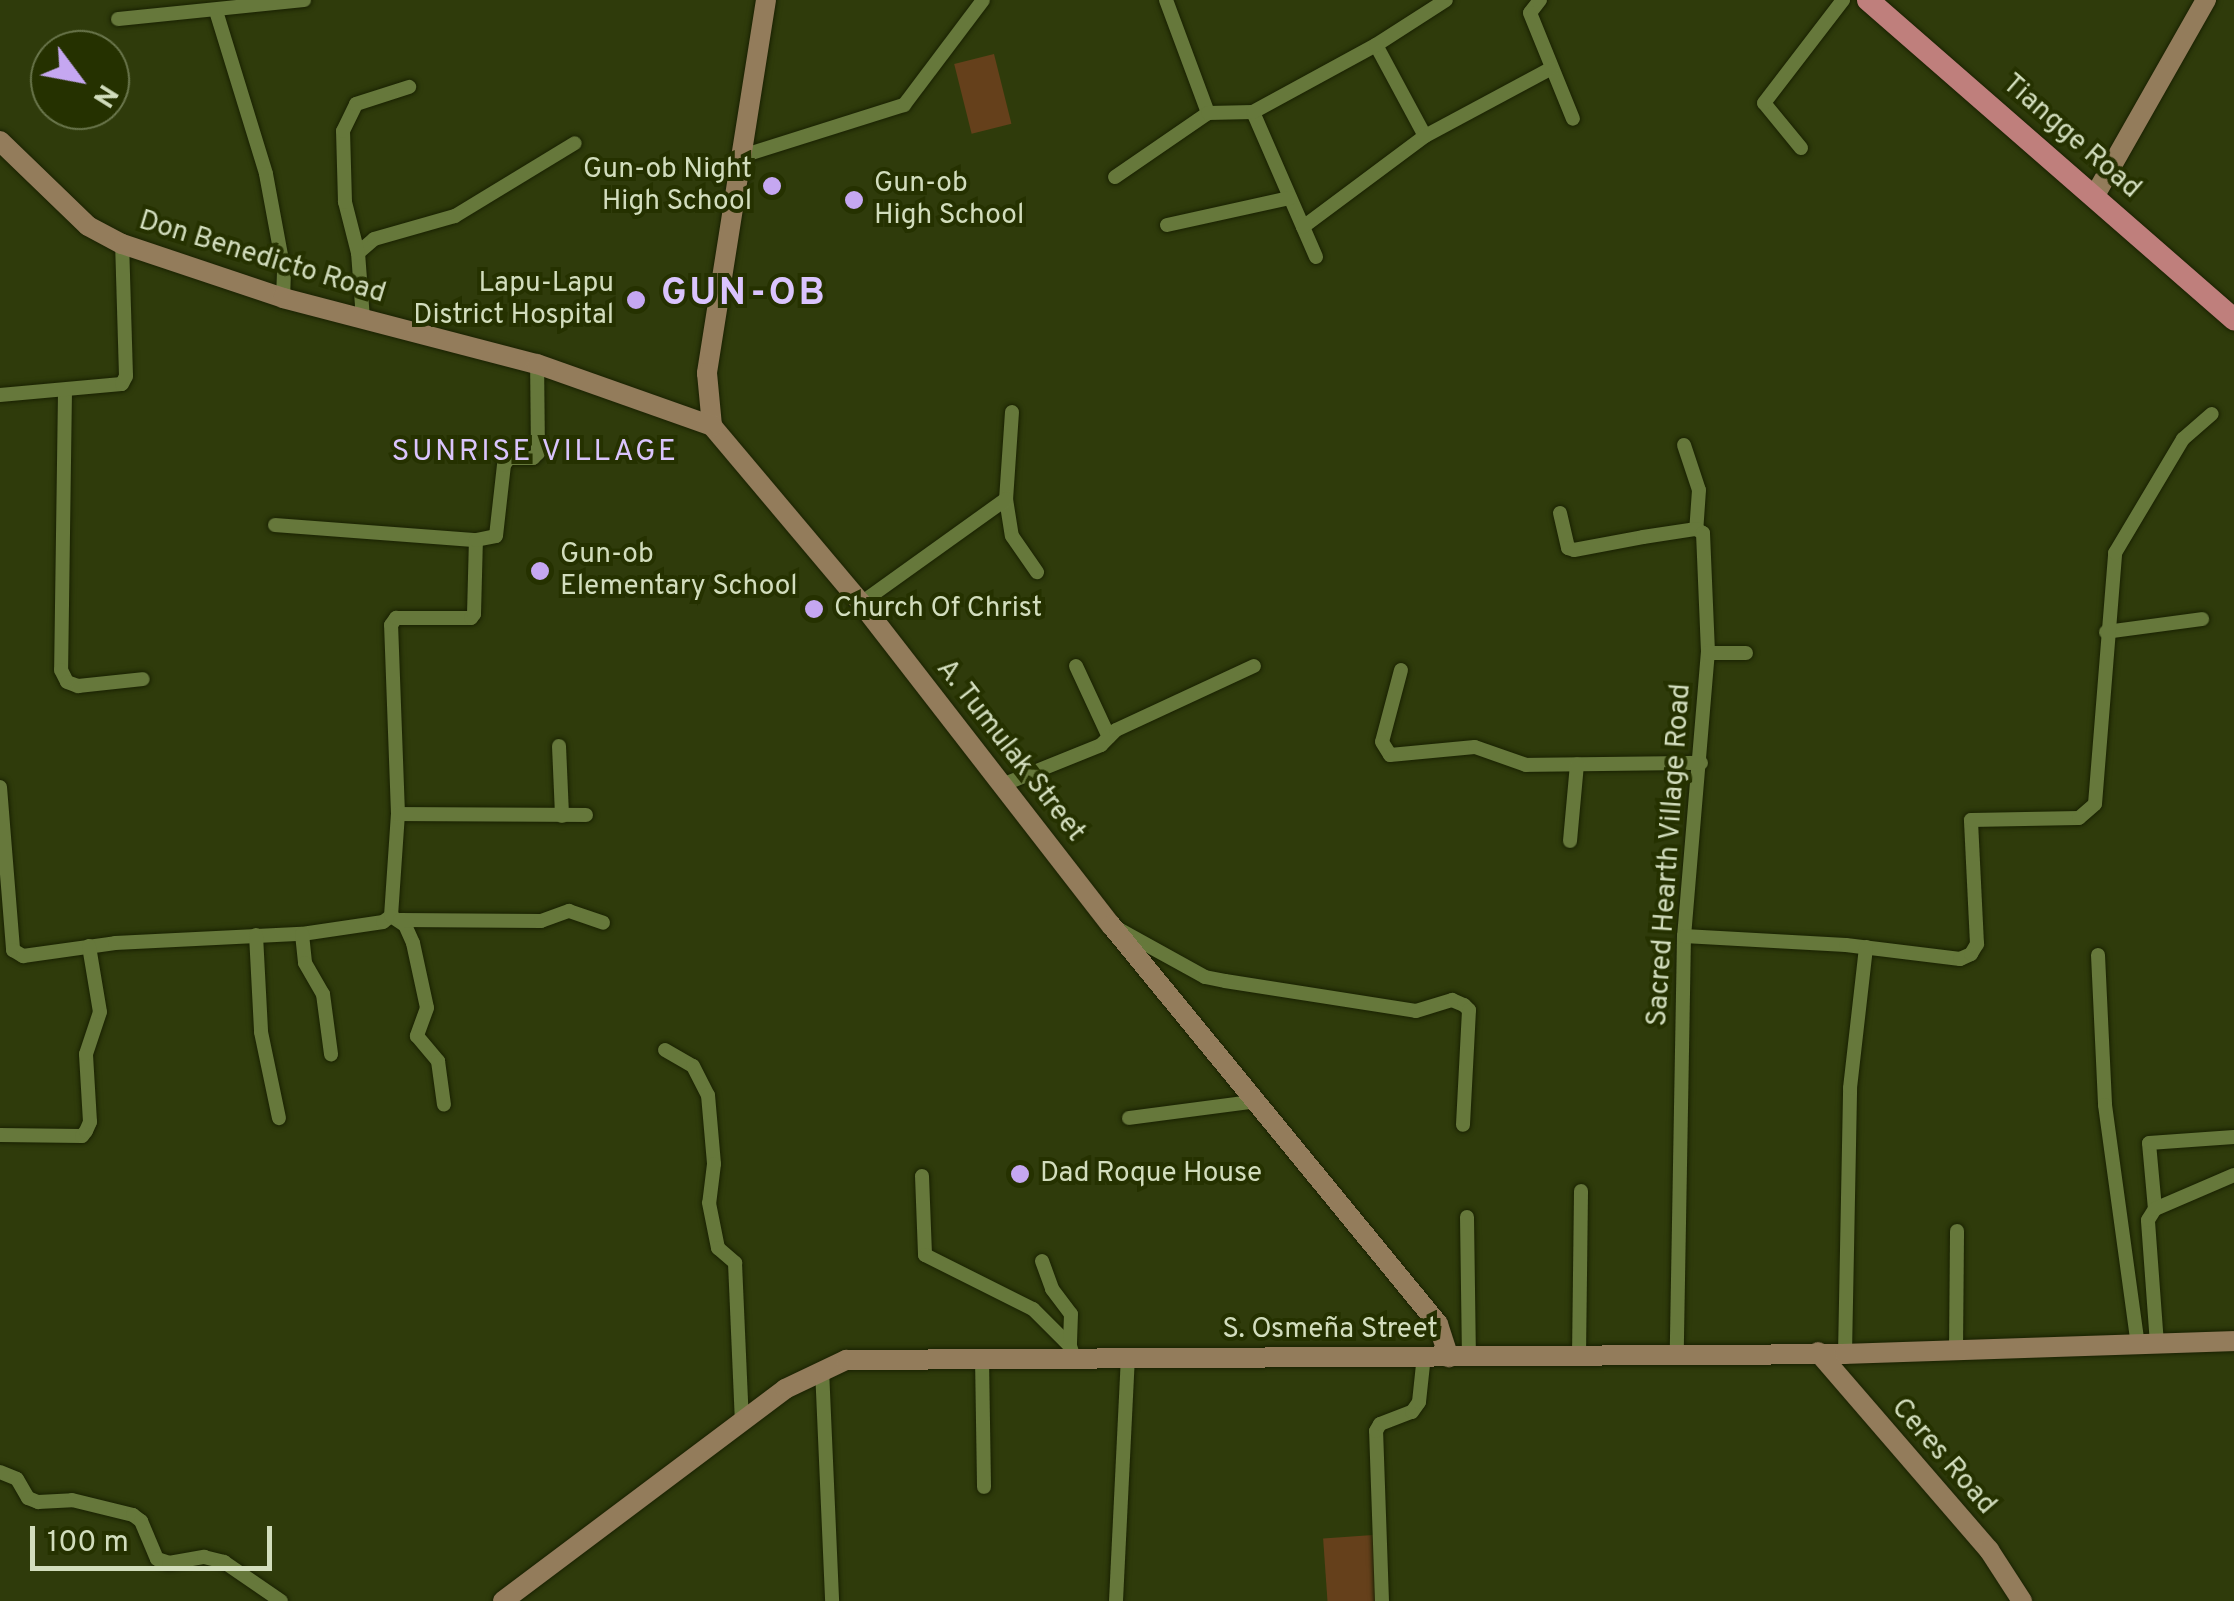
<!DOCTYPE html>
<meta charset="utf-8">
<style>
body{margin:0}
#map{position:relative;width:2234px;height:1601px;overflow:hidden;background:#2f3b0b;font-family:Overpass,sans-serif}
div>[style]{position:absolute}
.green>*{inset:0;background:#65401b;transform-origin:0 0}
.roads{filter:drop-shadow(0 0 2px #192102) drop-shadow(0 0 2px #192102)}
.street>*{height:14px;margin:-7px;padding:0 7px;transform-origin:7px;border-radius:7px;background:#66783b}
.secondary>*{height:20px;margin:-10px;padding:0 10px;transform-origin:10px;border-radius:10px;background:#937c5b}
.primary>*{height:22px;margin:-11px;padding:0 11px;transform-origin:11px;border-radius:11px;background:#bf7f7c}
.dots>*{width:28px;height:28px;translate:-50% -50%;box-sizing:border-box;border:5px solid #253100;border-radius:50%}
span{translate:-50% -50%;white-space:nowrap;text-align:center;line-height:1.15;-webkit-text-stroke:8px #253100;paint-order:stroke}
.street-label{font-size:28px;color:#d2ddbd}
.poi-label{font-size:28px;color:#d2ddbd}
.right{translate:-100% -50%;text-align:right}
.left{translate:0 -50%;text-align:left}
.neighbourhood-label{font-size:30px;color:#dac4fd;letter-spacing:2.5px}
.district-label{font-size:38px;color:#dac4fd;font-weight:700;letter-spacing:2.5px}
.north{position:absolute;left:30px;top:30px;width:100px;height:100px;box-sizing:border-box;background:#253100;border:2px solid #6a764c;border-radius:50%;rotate:122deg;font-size:28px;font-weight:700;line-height:40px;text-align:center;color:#d2ddbd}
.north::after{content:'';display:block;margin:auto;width:35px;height:45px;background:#c5a7f1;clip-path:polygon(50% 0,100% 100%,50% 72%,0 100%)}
.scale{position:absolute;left:30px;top:1526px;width:242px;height:45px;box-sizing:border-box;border:5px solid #d2ddbd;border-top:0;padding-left:12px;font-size:30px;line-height:35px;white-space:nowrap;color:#d2ddbd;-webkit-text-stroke:8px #253100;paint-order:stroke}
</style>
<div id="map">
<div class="green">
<div style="left:994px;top:54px;width:72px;height:41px;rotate:76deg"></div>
<div style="left:1373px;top:1535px;width:66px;height:50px;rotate:86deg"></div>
</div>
<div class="roads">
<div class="street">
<div style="left:1166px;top:0;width:121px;rotate:69.6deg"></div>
<div style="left:1540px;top:0;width:16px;rotate:128deg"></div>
<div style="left:1530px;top:13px;width:114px;rotate:67.9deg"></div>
<div style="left:216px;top:11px;width:170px;rotate:72.9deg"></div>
<div style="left:266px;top:174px;width:99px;rotate:79.5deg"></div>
<div style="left:284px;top:271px;width:27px;rotate:92deg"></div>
<div style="left:118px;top:19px;width:187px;rotate:-5.8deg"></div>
<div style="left:1376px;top:45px;width:103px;rotate:61.7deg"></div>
<div style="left:1253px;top:112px;width:158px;rotate:66.5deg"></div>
<div style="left:1801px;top:148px;width:58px;rotate:-129.4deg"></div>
<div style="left:1764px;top:103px;width:130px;rotate:-52.5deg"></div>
<div style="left:742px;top:156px;width:170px;rotate:-17.5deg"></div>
<div style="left:904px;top:105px;width:131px;rotate:-53deg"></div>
<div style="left:1115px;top:177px;width:113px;rotate:-34.5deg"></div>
<div style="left:1208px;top:113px;width:45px;rotate:-1.3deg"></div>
<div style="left:1253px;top:112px;width:140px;rotate:-28.6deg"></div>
<div style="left:1376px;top:45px;width:83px;rotate:-32.7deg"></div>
<div style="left:1167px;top:225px;width:126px;rotate:-12.4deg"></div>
<div style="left:1303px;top:227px;width:152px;rotate:-36.7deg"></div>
<div style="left:1425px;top:136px;width:142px;rotate:-28.2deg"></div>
<div style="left:358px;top:253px;width:21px;rotate:-41deg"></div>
<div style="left:374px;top:239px;width:84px;rotate:-15.9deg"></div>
<div style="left:455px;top:216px;width:140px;rotate:-31.3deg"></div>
<div style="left:363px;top:319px;width:66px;rotate:-94.3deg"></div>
<div style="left:358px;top:253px;width:53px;rotate:-104.3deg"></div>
<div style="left:345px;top:202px;width:71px;rotate:-91.6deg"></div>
<div style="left:343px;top:131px;width:30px;rotate:-64deg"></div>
<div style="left:356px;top:104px;width:56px;rotate:-17.8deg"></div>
<div style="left:65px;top:391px;width:279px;rotate:90.8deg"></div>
<div style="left:61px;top:670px;width:13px;rotate:63deg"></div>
<div style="left:67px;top:682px;width:12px;rotate:20deg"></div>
<div style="left:78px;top:686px;width:65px;rotate:-6.1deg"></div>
<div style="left:0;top:395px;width:122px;rotate:-5.2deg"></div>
<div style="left:122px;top:384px;width:9px;rotate:-63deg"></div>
<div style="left:126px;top:376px;width:132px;rotate:-91.7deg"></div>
<div style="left:1012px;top:412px;width:87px;rotate:93.9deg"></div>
<div style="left:1006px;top:499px;width:37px;rotate:81deg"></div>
<div style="left:1012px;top:536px;width:44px;rotate:55.2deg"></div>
<div style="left:1684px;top:445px;width:47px;rotate:71.6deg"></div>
<div style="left:1699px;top:490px;width:39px;rotate:94deg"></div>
<div style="left:1560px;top:513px;width:36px;rotate:77deg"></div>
<div style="left:1568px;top:548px;width:6px;rotate:18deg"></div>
<div style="left:1574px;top:550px;width:70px;rotate:-10.7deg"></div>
<div style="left:1643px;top:537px;width:54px;rotate:-8.6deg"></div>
<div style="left:1696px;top:529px;width:8px;rotate:30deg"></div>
<div style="left:1703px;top:533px;width:118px;rotate:87.6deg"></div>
<div style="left:1708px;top:651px;width:286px;rotate:94.8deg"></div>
<div style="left:1684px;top:936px;width:419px;rotate:91deg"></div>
<div style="left:275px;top:525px;width:202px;rotate:4.3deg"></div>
<div style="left:861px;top:603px;width:178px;rotate:-35.6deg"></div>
<div style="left:2106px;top:632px;width:97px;rotate:-7.7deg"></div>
<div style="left:1708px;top:653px;width:38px"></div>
<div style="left:1076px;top:666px;width:78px;rotate:65.1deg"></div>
<div style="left:1401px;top:670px;width:74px;rotate:104.8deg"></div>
<div style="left:1382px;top:742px;width:15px;rotate:58deg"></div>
<div style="left:1390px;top:755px;width:85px;rotate:-5.4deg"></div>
<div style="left:1475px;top:747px;width:54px;rotate:19.4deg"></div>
<div style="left:1526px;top:765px;width:175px;rotate:-0.7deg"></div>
<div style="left:559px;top:746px;width:70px;rotate:87.5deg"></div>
<div style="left:1002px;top:785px;width:107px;rotate:-22deg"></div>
<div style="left:1101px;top:745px;width:21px;rotate:-45deg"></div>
<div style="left:1116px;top:730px;width:152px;rotate:-24.9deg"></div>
<div style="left:0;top:787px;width:164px;rotate:85.4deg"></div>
<div style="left:13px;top:950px;width:12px;rotate:31deg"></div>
<div style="left:23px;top:956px;width:93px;rotate:-8deg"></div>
<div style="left:115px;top:943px;width:187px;rotate:-2.8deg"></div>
<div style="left:302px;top:934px;width:82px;rotate:-8.4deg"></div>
<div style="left:383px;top:922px;width:10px;rotate:-37deg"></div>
<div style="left:391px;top:916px;width:102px;rotate:-86.1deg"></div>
<div style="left:398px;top:814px;width:189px;rotate:-92.1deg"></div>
<div style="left:391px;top:625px;width:9px;rotate:-54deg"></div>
<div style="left:396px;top:618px;width:75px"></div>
<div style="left:471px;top:618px;width:5px;rotate:-53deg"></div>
<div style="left:474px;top:614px;width:74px;rotate:-88.5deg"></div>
<div style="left:476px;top:540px;width:20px;rotate:-11deg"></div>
<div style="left:496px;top:536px;width:71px;rotate:-83.6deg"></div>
<div style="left:504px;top:465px;width:9px;rotate:-54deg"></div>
<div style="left:509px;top:458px;width:24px"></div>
<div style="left:533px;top:458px;width:7px;rotate:-45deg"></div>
<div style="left:538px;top:453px;width:89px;rotate:-90.6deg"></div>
<div style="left:398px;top:814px;width:188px;rotate:0.3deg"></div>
<div style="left:1570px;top:841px;width:77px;rotate:-84.8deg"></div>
<div style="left:391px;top:916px;width:17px;rotate:33deg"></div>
<div style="left:405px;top:925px;width:20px;rotate:66deg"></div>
<div style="left:413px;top:943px;width:66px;rotate:77.8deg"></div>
<div style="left:427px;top:1008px;width:30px;rotate:110deg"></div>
<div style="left:417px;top:1036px;width:33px;rotate:50deg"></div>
<div style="left:438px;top:1061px;width:44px;rotate:82.2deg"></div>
<div style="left:400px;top:920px;width:141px;rotate:0.4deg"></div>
<div style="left:541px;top:921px;width:30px;rotate:-20deg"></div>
<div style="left:569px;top:911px;width:36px;rotate:19deg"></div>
<div style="left:1120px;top:930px;width:97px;rotate:28.9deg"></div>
<div style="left:1205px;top:977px;width:20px;rotate:11deg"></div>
<div style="left:1225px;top:981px;width:193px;rotate:8.9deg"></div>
<div style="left:1416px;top:1011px;width:38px;rotate:-17deg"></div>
<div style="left:1452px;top:1000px;width:13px;rotate:23deg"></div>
<div style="left:1464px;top:1005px;width:7px;rotate:45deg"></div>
<div style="left:1469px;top:1010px;width:115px;rotate:93deg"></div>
<div style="left:302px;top:934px;width:29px;rotate:84deg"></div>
<div style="left:305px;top:963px;width:36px;rotate:60deg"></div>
<div style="left:323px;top:994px;width:61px;rotate:82.4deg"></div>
<div style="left:256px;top:935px;width:97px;rotate:87deg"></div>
<div style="left:261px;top:1032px;width:88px;rotate:78.2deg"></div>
<div style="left:1684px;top:936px;width:162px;rotate:3.2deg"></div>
<div style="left:1846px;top:945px;width:115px;rotate:7deg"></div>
<div style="left:1960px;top:959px;width:12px;rotate:-24deg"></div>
<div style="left:1971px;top:954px;width:12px;rotate:-59deg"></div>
<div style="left:1977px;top:944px;width:124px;rotate:-92.8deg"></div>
<div style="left:1971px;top:820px;width:108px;rotate:-1.1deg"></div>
<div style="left:2079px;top:818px;width:21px;rotate:-41deg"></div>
<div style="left:2095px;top:804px;width:252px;rotate:-85.4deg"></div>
<div style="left:2115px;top:553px;width:133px;rotate:-59.2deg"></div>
<div style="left:2183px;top:439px;width:38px;rotate:-41deg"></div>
<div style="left:2098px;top:955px;width:150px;rotate:87.3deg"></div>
<div style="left:2105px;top:1105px;width:242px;rotate:82.2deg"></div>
<div style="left:665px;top:1050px;width:32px;rotate:30deg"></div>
<div style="left:693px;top:1066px;width:33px;rotate:63deg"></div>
<div style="left:708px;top:1095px;width:69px;rotate:85deg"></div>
<div style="left:714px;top:1164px;width:39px;rotate:97deg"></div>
<div style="left:709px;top:1203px;width:46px;rotate:78.7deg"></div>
<div style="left:718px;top:1248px;width:23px;rotate:41deg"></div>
<div style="left:735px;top:1263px;width:159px;rotate:87.5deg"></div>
<div style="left:1129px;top:1118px;width:130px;rotate:-7.5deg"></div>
<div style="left:0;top:1135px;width:82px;rotate:0.7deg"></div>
<div style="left:82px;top:1136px;width:6px;rotate:-51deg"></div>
<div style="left:86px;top:1131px;width:10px;rotate:-66deg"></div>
<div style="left:90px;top:1122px;width:68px;rotate:-93.4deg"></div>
<div style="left:86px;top:1054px;width:44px;rotate:-71.6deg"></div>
<div style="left:100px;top:1012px;width:67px;rotate:-99.5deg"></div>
<div style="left:922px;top:1176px;width:79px;rotate:87.8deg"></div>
<div style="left:925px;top:1255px;width:121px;rotate:26.6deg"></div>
<div style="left:1033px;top:1309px;width:52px;rotate:45deg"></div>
<div style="left:1070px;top:1346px;width:13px;rotate:72deg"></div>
<div style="left:2155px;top:1209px;width:66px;rotate:-95.2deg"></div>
<div style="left:2149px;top:1143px;width:85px;rotate:-4deg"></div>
<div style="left:1467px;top:1217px;width:140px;rotate:89.2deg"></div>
<div style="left:1042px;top:1261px;width:30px;rotate:70deg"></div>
<div style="left:1052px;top:1289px;width:31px;rotate:53deg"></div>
<div style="left:1071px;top:1314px;width:32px;rotate:92deg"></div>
<div style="left:2157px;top:1344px;width:124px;rotate:-94.2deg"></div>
<div style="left:2148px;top:1220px;width:13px;rotate:-58deg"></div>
<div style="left:2155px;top:1209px;width:86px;rotate:-23.3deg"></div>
<div style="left:1956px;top:1350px;width:119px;rotate:-89.5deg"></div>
<div style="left:1845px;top:1354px;width:266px;rotate:-88.9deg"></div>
<div style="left:1850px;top:1088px;width:142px;rotate:-83.5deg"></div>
<div style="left:1579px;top:1356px;width:165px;rotate:-89.3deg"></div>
<div style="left:982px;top:1358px;width:129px;rotate:89.1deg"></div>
<div style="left:822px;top:1369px;width:232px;rotate:87.5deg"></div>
<div style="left:0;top:1472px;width:18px;rotate:22deg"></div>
<div style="left:17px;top:1479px;width:22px;rotate:60deg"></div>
<div style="left:28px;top:1498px;width:11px;rotate:22deg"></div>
<div style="left:38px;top:1502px;width:34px;rotate:-3deg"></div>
<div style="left:72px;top:1500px;width:63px;rotate:13.8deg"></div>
<div style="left:133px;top:1515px;width:10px;rotate:37deg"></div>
<div style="left:141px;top:1521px;width:41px;rotate:67.2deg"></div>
<div style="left:157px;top:1559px;width:13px;rotate:18deg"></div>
<div style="left:169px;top:1563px;width:36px;rotate:-10deg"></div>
<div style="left:204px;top:1557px;width:21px;rotate:14deg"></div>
<div style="left:224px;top:1562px;width:69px;rotate:34.4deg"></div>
<div style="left:1116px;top:1601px;width:242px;rotate:-87.2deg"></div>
<div style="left:1382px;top:1601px;width:170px;rotate:-92deg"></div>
<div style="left:1376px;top:1431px;width:8px;rotate:-60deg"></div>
<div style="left:1380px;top:1424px;width:34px;rotate:-21deg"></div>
<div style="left:1412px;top:1412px;width:12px;rotate:-55deg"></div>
<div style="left:1419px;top:1402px;width:47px;rotate:-83.9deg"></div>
</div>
<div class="secondary">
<div style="left:766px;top:0;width:378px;rotate:99deg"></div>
<div style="left:707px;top:373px;width:53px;rotate:84.6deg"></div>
<div style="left:712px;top:426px;width:231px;rotate:49.9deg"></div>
<div style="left:861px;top:603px;width:408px;rotate:52.2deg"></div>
<div style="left:1111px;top:925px;width:516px;rotate:50.66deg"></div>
<div style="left:1438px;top:1324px;width:35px;rotate:72deg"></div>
<div style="left:0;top:141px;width:122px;rotate:44deg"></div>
<div style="left:88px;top:226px;width:38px;rotate:28deg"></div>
<div style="left:122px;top:244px;width:170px;rotate:18.5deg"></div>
<div style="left:283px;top:298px;width:262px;rotate:14.6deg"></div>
<div style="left:537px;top:364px;width:186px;rotate:19.5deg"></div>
<div style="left:2094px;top:197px;width:227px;rotate:-60.4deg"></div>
<div style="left:1818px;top:1352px;width:262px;rotate:49.2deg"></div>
<div style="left:1989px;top:1550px;width:61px;rotate:57.1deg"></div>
<div style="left:503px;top:1601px;width:353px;rotate:-36.9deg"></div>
<div style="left:785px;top:1389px;width:68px;rotate:-25.4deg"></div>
<div style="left:846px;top:1360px;width:999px;rotate:-0.34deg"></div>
<div style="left:1845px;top:1354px;width:389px;rotate:-1.9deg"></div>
</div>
<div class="primary">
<div style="left:1868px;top:0;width:486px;rotate:41.1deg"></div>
</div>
</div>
<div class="dots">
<div style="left:772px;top:186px;background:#c5a7f1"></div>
<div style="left:854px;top:200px;background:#c5a7f1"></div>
<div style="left:636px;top:300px;background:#c5a7f1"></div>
<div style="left:540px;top:571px;background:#c5a7f1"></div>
<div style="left:814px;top:609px;background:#c5a7f1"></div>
<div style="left:1020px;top:1174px;background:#c5a7f1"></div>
</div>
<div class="street-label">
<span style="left:2071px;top:137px;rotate:41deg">Tiangge Road</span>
<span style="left:262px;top:258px;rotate:17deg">Don Benedicto Road</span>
<span style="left:1010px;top:751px;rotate:52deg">A. Tumulak Street</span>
<span style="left:1670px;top:855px;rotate:-86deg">Sacred Hearth Village Road</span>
<span style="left:1330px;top:1330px">S. Osmeña Street</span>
<span style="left:1943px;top:1457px;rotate:49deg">Ceres Road</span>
</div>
<div class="poi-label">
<span class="right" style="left:752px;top:186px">Gun-ob Night<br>High School</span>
<span class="left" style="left:874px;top:200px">Gun-ob<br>High School</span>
<span class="right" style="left:614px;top:300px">Lapu-Lapu<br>District Hospital</span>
<span class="left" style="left:560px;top:571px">Gun-ob<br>Elementary School</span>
<span class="left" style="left:834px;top:609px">Church Of Christ</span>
<span class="left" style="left:1040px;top:1174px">Dad Roque House</span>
</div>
<div class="neighbourhood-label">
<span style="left:535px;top:453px">SUNRISE VILLAGE</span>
</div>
<div class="district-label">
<span style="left:744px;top:295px">GUN-OB</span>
</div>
<div class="north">N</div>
<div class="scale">100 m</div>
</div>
